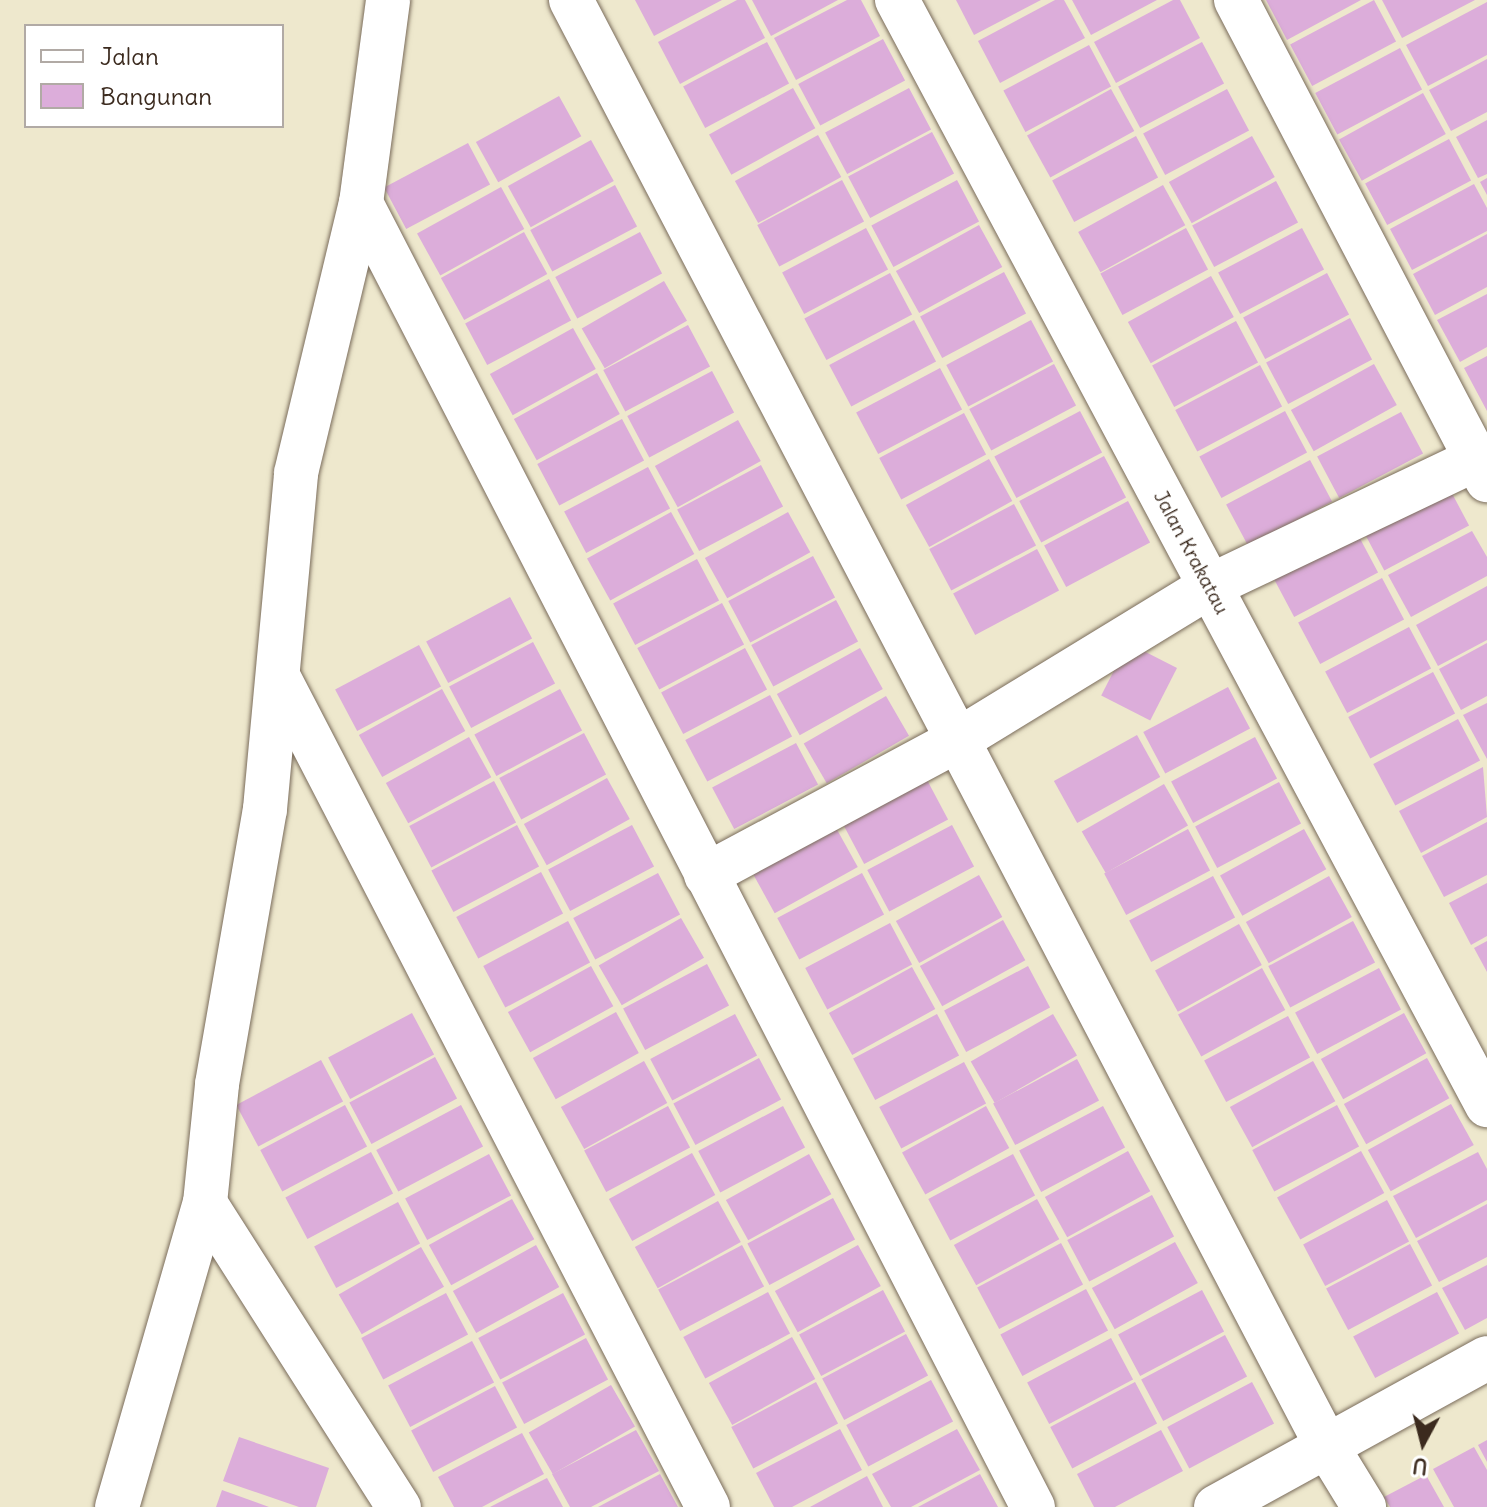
<!DOCTYPE html>
<style>
body{margin:0}
#map{position:relative;width:1487px;height:1507px;overflow:hidden;background:#eee8cd;font-family:Delius,sans-serif}
div>[style]{position:absolute}
.building>*{inset:0;background:#dcadda;transform-origin:0 0}
.roads{filter:drop-shadow(0 0 2px #7a6c5b) drop-shadow(0 0 2px #7a6c5b)}
.street>*{height:44px;margin:-22px;padding:0 22px;transform-origin:22px;border-radius:22px;background:#fff}
span{translate:-50% -50%;white-space:nowrap;text-align:center;line-height:1.15;-webkit-text-stroke:6px #fff;paint-order:stroke}
.street-label{font-size:20px;color:#3b2a1e}
.legend{position:absolute;left:24px;top:24px;width:260px;height:104px;box-sizing:border-box;background:#fff;border:2px solid #b1aaa5;margin:0;padding:10px 14px;list-style:none;font-size:24px;color:#3b2a1e}
.legend li{display:flex;align-items:center;gap:16px;height:40px}
.legend b{width:40px;border:2px solid #b1aaa5}
.north{position:absolute;left:1383px;top:1403px;width:80px;height:80px;-webkit-text-stroke:6px #fff;paint-order:stroke;rotate:187deg;font-size:22px;font-weight:700;line-height:32px;text-align:center;color:#3b2a1e}
.north::after{content:'';display:block;margin:auto;width:28px;height:36px;background:#3b2a1e;clip-path:polygon(50% 0,100% 100%,50% 72%,0 100%)}
</style>
<div id="map">
<div class="building">
<div style="clip-path:polygon(635px 0,722px 0,654px 36px)"></div>
<div style="clip-path:polygon(737px 0,745px 0,765px 38px,680px 84px,658px 42px)"></div>
<div style="clip-path:polygon(752px 0,838px 0,771px 36px)"></div>
<div style="clip-path:polygon(847px 0,861px 0,880px 36px,796px 80px,774px 38px)"></div>
<div style="clip-path:polygon(956px 0,1041px 0,974px 35px)"></div>
<div style="clip-path:polygon(1055px 0,1064px 0,1085px 38px,1000px 83px,978px 41px)"></div>
<div style="clip-path:polygon(1072px 0,1157px 0,1091px 35px)"></div>
<div style="clip-path:polygon(1173px 0,1180px 0,1200px 38px,1116px 83px,1094px 42px)"></div>
<div style="clip-path:polygon(1266px 0,1361px 0,1287px 40px)"></div>
<div style="left:1374px;top:0;width:47px;height:95px;rotate:62deg"></div>
<div style="clip-path:polygon(1382px 0,1475px 0,1402px 38px)"></div>
<div style="clip-path:polygon(1487px 2px,1487px 55px,1428px 86px,1406px 45px)"></div>
<div style="left:883px;top:39px;width:47px;height:96px;rotate:62deg"></div>
<div style="left:767px;top:42px;width:47px;height:95px;rotate:62deg"></div>
<div style="left:1202px;top:42px;width:47px;height:95px;rotate:62deg"></div>
<div style="left:1089px;top:45px;width:47px;height:97px;rotate:62deg"></div>
<div style="left:1400px;top:48px;width:47px;height:96px;rotate:62deg"></div>
<div style="clip-path:polygon(1487px 59px,1487px 112px,1451px 131px,1429px 90px)"></div>
<div style="left:793px;top:88px;width:46px;height:96px;rotate:61deg"></div>
<div style="left:909px;top:88px;width:47px;height:95px;rotate:62deg"></div>
<div style="left:1111px;top:89px;width:48px;height:96px;rotate:61deg"></div>
<div style="left:1227px;top:89px;width:47px;height:95px;rotate:62deg"></div>
<div style="left:1423px;top:93px;width:47px;height:96px;rotate:61deg"></div>
<div style="left:559px;top:96px;width:46px;height:95px;rotate:61deg"></div>
<div style="clip-path:polygon(1487px 120px,1487px 174px,1478px 178px,1456px 137px)"></div>
<div style="left:932px;top:132px;width:47px;height:95px;rotate:62deg"></div>
<div style="left:818px;top:135px;width:48px;height:95px;rotate:61deg"></div>
<div style="left:1136px;top:136px;width:47px;height:95px;rotate:62deg"></div>
<div style="left:1252px;top:136px;width:47px;height:95px;rotate:61deg"></div>
<div style="left:1449px;top:139px;width:47px;height:95px;rotate:62deg"></div>
<div style="left:591px;top:140px;width:47px;height:95px;rotate:61deg"></div>
<div style="left:468px;top:143px;width:47px;height:95px;rotate:62deg"></div>
<div style="clip-path:polygon(1487px 178px,1487px 195px,1480px 182px)"></div>
<div style="left:842px;top:180px;width:47px;height:96px;rotate:62deg"></div>
<div style="left:957px;top:180px;width:47px;height:97px;rotate:62deg"></div>
<div style="left:1276px;top:181px;width:47px;height:95px;rotate:62deg"></div>
<div style="clip-path:polygon(1474px 184px,1487px 208px,1487px 231px,1412px 270px,1390px 229px)"></div>
<div style="left:615px;top:185px;width:47px;height:96px;rotate:62deg"></div>
<div style="left:1163px;top:185px;width:46px;height:97px;rotate:61deg"></div>
<div style="left:501px;top:187px;width:48px;height:96px;rotate:61deg"></div>
<div style="left:979px;top:225px;width:48px;height:95px;rotate:61deg"></div>
<div style="left:866px;top:228px;width:47px;height:95px;rotate:62deg"></div>
<div style="left:1186px;top:228px;width:47px;height:97px;rotate:62deg"></div>
<div style="left:1302px;top:228px;width:47px;height:95px;rotate:62deg"></div>
<div style="left:524px;top:232px;width:48px;height:95px;rotate:61deg"></div>
<div style="left:640px;top:232px;width:47px;height:96px;rotate:62deg"></div>
<div style="clip-path:polygon(1487px 234px,1487px 287px,1435px 315px,1413px 274px)"></div>
<div style="left:1004px;top:272px;width:47px;height:95px;rotate:62deg"></div>
<div style="left:890px;top:273px;width:47px;height:97px;rotate:62deg"></div>
<div style="left:1327px;top:273px;width:47px;height:95px;rotate:62deg"></div>
<div style="left:1211px;top:276px;width:47px;height:95px;rotate:61deg"></div>
<div style="left:549px;top:279px;width:47px;height:95px;rotate:62deg"></div>
<div style="left:664px;top:281px;width:46px;height:95px;rotate:60deg"></div>
<div style="clip-path:polygon(1487px 294px,1487px 347px,1460px 362px,1437px 320px)"></div>
<div style="left:1350px;top:318px;width:47px;height:95px;rotate:62deg"></div>
<div style="left:914px;top:320px;width:47px;height:96px;rotate:62deg"></div>
<div style="left:1031px;top:320px;width:47px;height:96px;rotate:62deg"></div>
<div style="left:1236px;top:321px;width:47px;height:95px;rotate:62deg"></div>
<div style="left:688px;top:325px;width:47px;height:96px;rotate:62deg"></div>
<div style="left:573px;top:328px;width:47px;height:95px;rotate:61deg"></div>
<div style="clip-path:polygon(1487px 356px,1487px 411px,1464px 368px)"></div>
<div style="left:1054px;top:364px;width:47px;height:96px;rotate:62deg"></div>
<div style="left:1374px;top:364px;width:47px;height:95px;rotate:61deg"></div>
<div style="left:1260px;top:365px;width:47px;height:96px;rotate:62deg"></div>
<div style="left:940px;top:368px;width:47px;height:95px;rotate:62deg"></div>
<div style="left:712px;top:371px;width:47px;height:96px;rotate:62deg"></div>
<div style="left:597px;top:373px;width:47px;height:95px;rotate:61deg"></div>
<div style="left:1080px;top:411px;width:47px;height:97px;rotate:62deg"></div>
<div style="left:1285px;top:411px;width:47px;height:97px;rotate:62deg"></div>
<div style="left:1401px;top:412px;width:47px;height:95px;rotate:62deg"></div>
<div style="left:964px;top:413px;width:47px;height:96px;rotate:62deg"></div>
<div style="left:622px;top:419px;width:47px;height:96px;rotate:62deg"></div>
<div style="left:738px;top:420px;width:47px;height:95px;rotate:61deg"></div>
<div style="left:1104px;top:456px;width:47px;height:96px;rotate:62deg"></div>
<div style="left:989px;top:459px;width:48px;height:95px;rotate:61deg"></div>
<div style="left:1310px;top:460px;width:47px;height:95px;rotate:62deg"></div>
<div style="left:761px;top:465px;width:47px;height:95px;rotate:62deg"></div>
<div style="left:648px;top:467px;width:47px;height:95px;rotate:62deg"></div>
<div style="left:1447px;top:484px;width:47px;height:96px;rotate:62deg"></div>
<div style="left:1128px;top:501px;width:47px;height:95px;rotate:62deg"></div>
<div style="left:1014px;top:504px;width:47px;height:96px;rotate:62deg"></div>
<div style="left:671px;top:512px;width:48px;height:96px;rotate:61deg"></div>
<div style="left:788px;top:512px;width:46px;height:95px;rotate:61deg"></div>
<div style="left:1356px;top:531px;width:47px;height:95px;rotate:62deg"></div>
<div style="clip-path:polygon(1472px 531px,1487px 557px,1487px 576px,1411px 617px,1388px 575px)"></div>
<div style="left:1037px;top:549px;width:47px;height:95px;rotate:62deg"></div>
<div style="left:813px;top:556px;width:47px;height:96px;rotate:62deg"></div>
<div style="left:697px;top:559px;width:47px;height:95px;rotate:62deg"></div>
<div style="left:1382px;top:578px;width:47px;height:95px;rotate:62deg"></div>
<div style="clip-path:polygon(1487px 586px,1487px 640px,1438px 666px,1416px 625px)"></div>
<div style="left:510px;top:597px;width:47px;height:95px;rotate:62deg"></div>
<div style="left:836px;top:600px;width:47px;height:96px;rotate:62deg"></div>
<div style="left:722px;top:603px;width:47px;height:96px;rotate:62deg"></div>
<div style="left:1409px;top:627px;width:47px;height:95px;rotate:62deg"></div>
<div style="left:533px;top:642px;width:47px;height:95px;rotate:62deg"></div>
<div style="left:1128px;top:643px;width:55px;height:59px;rotate:27deg"></div>
<div style="clip-path:polygon(1487px 643px,1487px 696px,1461px 710px,1439px 669px)"></div>
<div style="left:419px;top:645px;width:47px;height:95px;rotate:62deg"></div>
<div style="left:745px;top:648px;width:47px;height:95px;rotate:62deg"></div>
<div style="left:860px;top:648px;width:47px;height:95px;rotate:61deg"></div>
<div style="left:1433px;top:672px;width:47px;height:96px;rotate:62deg"></div>
<div style="left:1228px;top:687px;width:47px;height:96px;rotate:62deg"></div>
<div style="left:442px;top:689px;width:48px;height:95px;rotate:61deg"></div>
<div style="left:560px;top:689px;width:47px;height:97px;rotate:62deg"></div>
<div style="left:770px;top:695px;width:47px;height:96px;rotate:62deg"></div>
<div style="left:886px;top:696px;width:46px;height:95px;rotate:60deg"></div>
<div style="clip-path:polygon(1487px 703px,1487px 759px,1463px 715px)"></div>
<div style="left:1458px;top:719px;width:47px;height:96px;rotate:62deg"></div>
<div style="left:584px;top:733px;width:47px;height:96px;rotate:62deg"></div>
<div style="left:1137px;top:735px;width:48px;height:95px;rotate:61deg"></div>
<div style="left:469px;top:737px;width:46px;height:95px;rotate:61deg"></div>
<div style="left:1255px;top:737px;width:47px;height:95px;rotate:62deg"></div>
<div style="left:796px;top:743px;width:47px;height:95px;rotate:62deg"></div>
<div style="clip-path:polygon(1483px 767px,1487px 817px,1421px 853px,1399px 811px)"></div>
<div style="left:607px;top:778px;width:47px;height:95px;rotate:61deg"></div>
<div style="left:926px;top:778px;width:47px;height:95px;rotate:62deg"></div>
<div style="left:494px;top:781px;width:47px;height:96px;rotate:62deg"></div>
<div style="left:1279px;top:782px;width:47px;height:95px;rotate:62deg"></div>
<div style="left:1164px;top:784px;width:48px;height:95px;rotate:60deg"></div>
<div style="clip-path:polygon(1487px 822px,1487px 875px,1444px 897px,1422px 856px)"></div>
<div style="left:517px;top:825px;width:47px;height:97px;rotate:62deg"></div>
<div style="left:632px;top:825px;width:47px;height:95px;rotate:62deg"></div>
<div style="left:952px;top:825px;width:47px;height:96px;rotate:62deg"></div>
<div style="left:835px;top:826px;width:47px;height:95px;rotate:61deg"></div>
<div style="left:1188px;top:829px;width:47px;height:95px;rotate:62deg"></div>
<div style="left:1304px;top:829px;width:46px;height:96px;rotate:61deg"></div>
<div style="left:541px;top:872px;width:47px;height:96px;rotate:62deg"></div>
<div style="left:658px;top:873px;width:47px;height:96px;rotate:62deg"></div>
<div style="left:862px;top:873px;width:47px;height:96px;rotate:62deg"></div>
<div style="left:979px;top:875px;width:48px;height:95px;rotate:61deg"></div>
<div style="left:1213px;top:876px;width:47px;height:95px;rotate:62deg"></div>
<div style="left:1329px;top:876px;width:47px;height:95px;rotate:61deg"></div>
<div style="clip-path:polygon(1487px 883px,1487px 936px,1471px 945px,1449px 903px)"></div>
<div style="left:681px;top:918px;width:46px;height:95px;rotate:60deg"></div>
<div style="left:1003px;top:920px;width:46px;height:95px;rotate:61deg"></div>
<div style="left:568px;top:921px;width:47px;height:96px;rotate:62deg"></div>
<div style="left:1353px;top:921px;width:47px;height:96px;rotate:62deg"></div>
<div style="left:890px;top:923px;width:47px;height:96px;rotate:62deg"></div>
<div style="left:1239px;top:924px;width:47px;height:96px;rotate:61deg"></div>
<div style="clip-path:polygon(1487px 941px,1487px 972px,1474px 948px)"></div>
<div style="left:707px;top:964px;width:47px;height:95px;rotate:62deg"></div>
<div style="left:591px;top:966px;width:46px;height:95px;rotate:61deg"></div>
<div style="left:1028px;top:966px;width:47px;height:95px;rotate:62deg"></div>
<div style="left:912px;top:967px;width:48px;height:95px;rotate:61deg"></div>
<div style="left:1262px;top:968px;width:48px;height:96px;rotate:61deg"></div>
<div style="left:1379px;top:968px;width:47px;height:95px;rotate:62deg"></div>
<div style="left:616px;top:1012px;width:47px;height:95px;rotate:61deg"></div>
<div style="left:412px;top:1013px;width:47px;height:95px;rotate:62deg"></div>
<div style="left:1404px;top:1013px;width:46px;height:95px;rotate:61deg"></div>
<div style="left:735px;top:1014px;width:47px;height:96px;rotate:62deg"></div>
<div style="left:937px;top:1014px;width:47px;height:95px;rotate:62deg"></div>
<div style="left:1053px;top:1014px;width:48px;height:95px;rotate:60deg"></div>
<div style="left:1288px;top:1016px;width:47px;height:95px;rotate:62deg"></div>
<div style="left:435px;top:1057px;width:47px;height:97px;rotate:62deg"></div>
<div style="left:759px;top:1058px;width:47px;height:97px;rotate:62deg"></div>
<div style="left:1427px;top:1058px;width:46px;height:95px;rotate:61deg"></div>
<div style="left:1077px;top:1059px;width:47px;height:95px;rotate:62deg"></div>
<div style="left:321px;top:1060px;width:47px;height:96px;rotate:62deg"></div>
<div style="left:644px;top:1061px;width:48px;height:95px;rotate:61deg"></div>
<div style="left:1313px;top:1061px;width:46px;height:95px;rotate:61deg"></div>
<div style="left:964px;top:1062px;width:47px;height:96px;rotate:62deg"></div>
<div style="left:1451px;top:1104px;width:47px;height:95px;rotate:61deg"></div>
<div style="left:345px;top:1105px;width:47px;height:96px;rotate:62deg"></div>
<div style="left:461px;top:1105px;width:47px;height:96px;rotate:62deg"></div>
<div style="left:1337px;top:1105px;width:47px;height:96px;rotate:62deg"></div>
<div style="left:668px;top:1106px;width:47px;height:95px;rotate:62deg"></div>
<div style="left:783px;top:1106px;width:47px;height:96px;rotate:62deg"></div>
<div style="left:986px;top:1106px;width:48px;height:96px;rotate:61deg"></div>
<div style="left:1103px;top:1106px;width:47px;height:95px;rotate:62deg"></div>
<div style="left:1128px;top:1151px;width:46px;height:95px;rotate:61deg"></div>
<div style="left:1361px;top:1151px;width:48px;height:96px;rotate:61deg"></div>
<div style="left:371px;top:1152px;width:47px;height:97px;rotate:62deg"></div>
<div style="clip-path:polygon(1478px 1152px,1487px 1169px,1487px 1200px,1416px 1238px,1393px 1196px)"></div>
<div style="left:692px;top:1153px;width:48px;height:95px;rotate:61deg"></div>
<div style="left:489px;top:1154px;width:47px;height:95px;rotate:62deg"></div>
<div style="left:809px;top:1154px;width:46px;height:95px;rotate:61deg"></div>
<div style="left:1013px;top:1154px;width:47px;height:96px;rotate:62deg"></div>
<div style="left:1152px;top:1195px;width:47px;height:96px;rotate:62deg"></div>
<div style="left:833px;top:1198px;width:47px;height:97px;rotate:62deg"></div>
<div style="left:512px;top:1199px;width:46px;height:95px;rotate:61deg"></div>
<div style="left:1037px;top:1199px;width:46px;height:95px;rotate:61deg"></div>
<div style="left:1387px;top:1200px;width:47px;height:95px;rotate:62deg"></div>
<div style="left:718px;top:1201px;width:47px;height:95px;rotate:61deg"></div>
<div style="left:398px;top:1202px;width:47px;height:95px;rotate:62deg"></div>
<div style="clip-path:polygon(1487px 1204px,1487px 1257px,1439px 1282px,1417px 1241px)"></div>
<div style="left:1175px;top:1242px;width:47px;height:95px;rotate:61deg"></div>
<div style="left:1061px;top:1243px;width:47px;height:95px;rotate:62deg"></div>
<div style="left:1410px;top:1244px;width:47px;height:95px;rotate:62deg"></div>
<div style="left:536px;top:1245px;width:48px;height:95px;rotate:61deg"></div>
<div style="left:742px;top:1245px;width:47px;height:95px;rotate:62deg"></div>
<div style="left:858px;top:1245px;width:47px;height:95px;rotate:61deg"></div>
<div style="left:421px;top:1247px;width:46px;height:95px;rotate:60deg"></div>
<div style="clip-path:polygon(1487px 1265px,1487px 1318px,1465px 1330px,1442px 1288px)"></div>
<div style="left:1086px;top:1289px;width:47px;height:97px;rotate:62deg"></div>
<div style="left:883px;top:1290px;width:47px;height:95px;rotate:62deg"></div>
<div style="left:1202px;top:1290px;width:47px;height:95px;rotate:62deg"></div>
<div style="left:768px;top:1292px;width:47px;height:96px;rotate:62deg"></div>
<div style="left:1437px;top:1292px;width:47px;height:95px;rotate:62deg"></div>
<div style="left:446px;top:1293px;width:47px;height:96px;rotate:62deg"></div>
<div style="left:563px;top:1293px;width:47px;height:96px;rotate:62deg"></div>
<div style="left:906px;top:1334px;width:47px;height:95px;rotate:62deg"></div>
<div style="left:1225px;top:1335px;width:47px;height:95px;rotate:62deg"></div>
<div style="left:792px;top:1337px;width:48px;height:95px;rotate:61deg"></div>
<div style="left:586px;top:1338px;width:47px;height:95px;rotate:62deg"></div>
<div style="left:1111px;top:1338px;width:47px;height:95px;rotate:62deg"></div>
<div style="left:472px;top:1341px;width:47px;height:95px;rotate:62deg"></div>
<div style="left:931px;top:1380px;width:47px;height:96px;rotate:62deg"></div>
<div style="left:816px;top:1382px;width:47px;height:96px;rotate:62deg"></div>
<div style="left:1135px;top:1382px;width:47px;height:96px;rotate:62deg"></div>
<div style="left:1252px;top:1382px;width:47px;height:96px;rotate:62deg"></div>
<div style="left:611px;top:1385px;width:48px;height:95px;rotate:60deg"></div>
<div style="left:495px;top:1386px;width:47px;height:95px;rotate:62deg"></div>
<div style="clip-path:polygon(840px 1429px,862px 1470px,792px 1507px,774px 1507px,756px 1473px)"></div>
<div style="clip-path:polygon(957px 1429px,980px 1470px,911px 1507px,891px 1507px,872px 1474px)"></div>
<div style="clip-path:polygon(636px 1430px,659px 1471px,591px 1507px,570px 1507px,552px 1474px)"></div>
<div style="clip-path:polygon(1161px 1430px,1183px 1471px,1115px 1507px,1094px 1507px,1077px 1474px)"></div>
<div style="clip-path:polygon(522px 1433px,544px 1474px,482px 1507px,454px 1507px,438px 1477px)"></div>
<div style="clip-path:polygon(239px 1437px,329px 1468px,316px 1507px,299px 1507px,223px 1481px)"></div>
<div style="clip-path:polygon(1487px 1440px,1487px 1462px,1478px 1445px)"></div>
<div style="clip-path:polygon(1474px 1447px,1487px 1470px,1487px 1507px,1454px 1507px,1433px 1469px)"></div>
<div style="clip-path:polygon(660px 1474px,678px 1507px,598px 1507px)"></div>
<div style="clip-path:polygon(980px 1474px,998px 1507px,918px 1507px)"></div>
<div style="clip-path:polygon(1426px 1475px,1444px 1507px,1390px 1507px,1384px 1497px)"></div>
<div style="clip-path:polygon(867px 1476px,883px 1507px,810px 1507px)"></div>
<div style="clip-path:polygon(547px 1478px,563px 1507px,490px 1507px)"></div>
<div style="clip-path:polygon(222px 1490px,269px 1507px,216px 1507px)"></div>
</div>
<div class="roads">
<div class="street">
<div style="left:571px;top:0;width:1630px;rotate:62.41deg"></div>
<div style="left:1326px;top:1445px;width:73px;rotate:58.5deg"></div>
<div style="left:897px;top:0;width:1253px;rotate:61.9deg"></div>
<div style="left:1236px;top:0;width:542px;rotate:62.39deg"></div>
<div style="left:361px;top:203px;width:1467px;rotate:62.74deg"></div>
<div style="left:280px;top:680px;width:931px;rotate:62.64deg"></div>
<div style="left:706px;top:875px;width:286px;rotate:-28.2deg"></div>
<div style="left:958px;top:740px;width:295px;rotate:-31.4deg"></div>
<div style="left:1210px;top:586px;width:295px;rotate:-25.5deg"></div>
<div style="left:205px;top:1203px;width:361px;rotate:57.5deg"></div>
<div style="left:117px;top:1507px;width:316px;rotate:-73.9deg"></div>
<div style="left:205px;top:1203px;width:120px;rotate:-84.2deg"></div>
<div style="left:217px;top:1084px;width:279px;rotate:-80.1deg"></div>
<div style="left:265px;top:809px;width:337px;rotate:-84.7deg"></div>
<div style="left:296px;top:473px;width:278px;rotate:-76.5deg"></div>
<div style="left:361px;top:203px;width:205px;rotate:-82.4deg"></div>
<div style="left:1216px;top:1507px;width:309px;rotate:-28.8deg"></div>
</div>
</div>
<div class="street-label">
<span style="left:1192px;top:552px;rotate:62deg">Jalan Krakatau</span>
</div>
<ul class="legend">
<li><b style="height:10px;background:#fff"></b>Jalan</li>
<li><b style="height:22px;background:#dcadda"></b>Bangunan</li>
</ul>
<div class="north">U</div>
</div>
